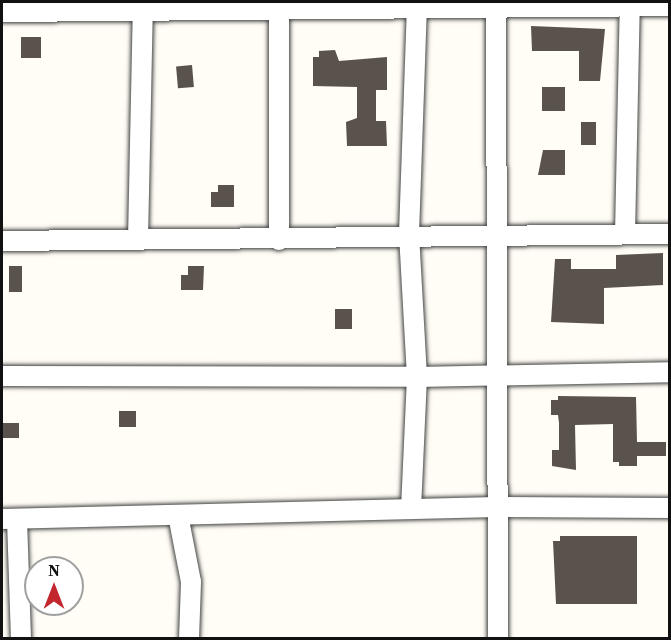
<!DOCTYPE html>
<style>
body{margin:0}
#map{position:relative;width:671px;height:640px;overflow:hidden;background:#fffdf5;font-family:"Source Serif 4",serif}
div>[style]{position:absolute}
.building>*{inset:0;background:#5a524d;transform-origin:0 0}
.roads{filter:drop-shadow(0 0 2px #444) drop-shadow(0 0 2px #444)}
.minor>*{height:20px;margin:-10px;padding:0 10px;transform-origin:10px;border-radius:10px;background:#fff}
span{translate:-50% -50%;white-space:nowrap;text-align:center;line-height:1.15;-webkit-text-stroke:6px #fff;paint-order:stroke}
.frame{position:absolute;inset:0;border:3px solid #111;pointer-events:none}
.north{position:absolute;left:24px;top:556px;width:60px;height:60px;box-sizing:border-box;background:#fff;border:2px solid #a0a0a0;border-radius:50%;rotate:0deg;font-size:16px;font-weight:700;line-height:24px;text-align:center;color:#111}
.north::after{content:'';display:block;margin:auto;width:21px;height:27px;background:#c4262e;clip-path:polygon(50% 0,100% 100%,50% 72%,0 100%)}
</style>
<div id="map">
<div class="building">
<div style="clip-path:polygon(531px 26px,605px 29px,600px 81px,579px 81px,579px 51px,532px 51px)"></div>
<div style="left:21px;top:37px;width:20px;height:21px"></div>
<div style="clip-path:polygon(335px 50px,339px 61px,387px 57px,387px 90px,376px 90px,376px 121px,386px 121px,387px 146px,347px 146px,346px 122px,357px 118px,357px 87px,313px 86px,313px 57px,319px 57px,319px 51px)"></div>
<div style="left:192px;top:65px;width:22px;height:16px;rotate:85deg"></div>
<div style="left:542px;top:87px;width:23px;height:24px"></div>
<div style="left:581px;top:122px;width:15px;height:23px"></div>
<div style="clip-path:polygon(543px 150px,565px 150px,565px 175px,538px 175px)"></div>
<div style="clip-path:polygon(218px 185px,234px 185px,234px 207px,211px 207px,211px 192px,218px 192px)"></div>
<div style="clip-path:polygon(663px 253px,663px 285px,604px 288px,604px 324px,551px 322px,555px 259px,571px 259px,571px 269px,616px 269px,616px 255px)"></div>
<div style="left:9px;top:266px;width:13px;height:26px"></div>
<div style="clip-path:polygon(188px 266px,204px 266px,203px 290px,181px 290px,181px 275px,188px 275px)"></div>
<div style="left:352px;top:309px;width:20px;height:17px;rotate:90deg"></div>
<div style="clip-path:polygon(558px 396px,636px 397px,637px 442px,666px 442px,666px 456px,637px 456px,637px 466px,619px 466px,619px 462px,613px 462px,613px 424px,575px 425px,576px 470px,552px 466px,552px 450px,559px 450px,559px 423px,558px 415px,551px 415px,551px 400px,558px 400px)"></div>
<div style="left:119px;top:411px;width:17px;height:16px"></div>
<div style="left:2px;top:423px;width:17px;height:15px"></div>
<div style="clip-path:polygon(560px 536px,637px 536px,637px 604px,556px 604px,553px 541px,560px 541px)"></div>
</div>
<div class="roads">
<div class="minor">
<div style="left:279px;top:2px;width:238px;rotate:90deg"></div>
<div style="left:496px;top:2px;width:636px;rotate:89.82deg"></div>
<div style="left:2px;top:12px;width:668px;rotate:-0.51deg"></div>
<div style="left:625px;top:234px;width:232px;rotate:-88.8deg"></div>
<div style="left:138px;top:240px;width:238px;rotate:-88.8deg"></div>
<div style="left:2px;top:241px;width:668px;rotate:-0.6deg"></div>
<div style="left:2px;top:376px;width:415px;rotate:0.1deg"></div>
<div style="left:417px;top:377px;width:253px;rotate:-1.1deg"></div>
<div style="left:411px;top:509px;width:132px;rotate:-87.4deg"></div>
<div style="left:417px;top:377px;width:143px;rotate:-93.2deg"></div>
<div style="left:409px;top:234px;width:232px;rotate:-88deg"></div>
<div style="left:178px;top:515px;width:68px;rotate:79deg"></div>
<div style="left:191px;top:582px;width:56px;rotate:92deg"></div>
<div style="left:2px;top:519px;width:495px;rotate:-1.4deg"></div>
<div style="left:497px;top:507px;width:173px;rotate:0.3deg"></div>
<div style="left:17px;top:519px;width:119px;rotate:88.1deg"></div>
</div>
</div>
<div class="frame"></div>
<div class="north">N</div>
</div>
